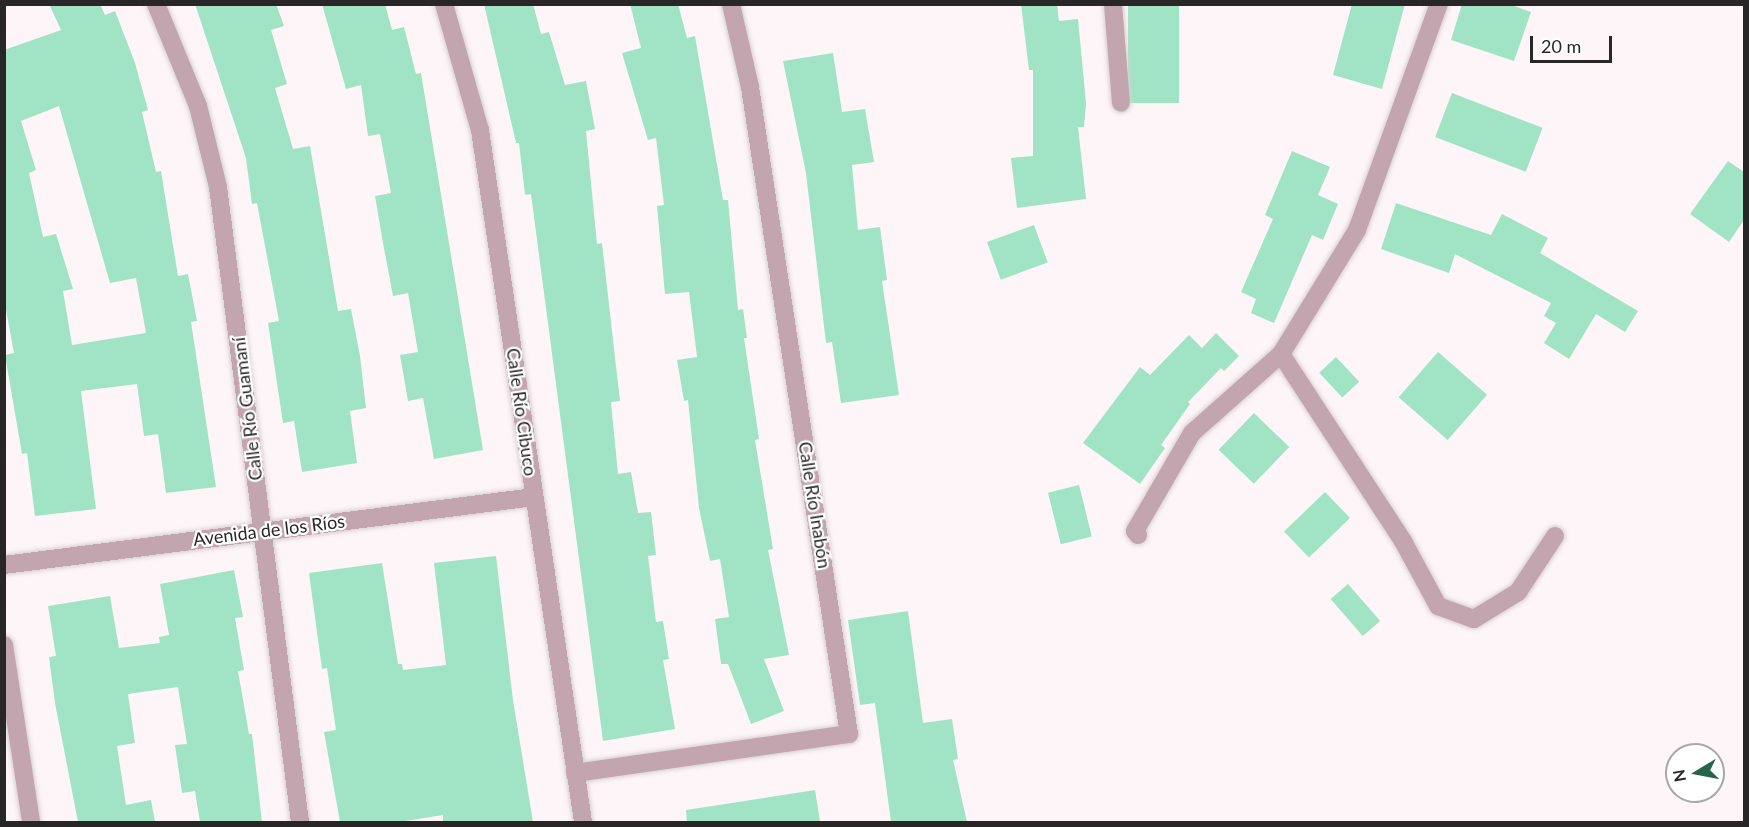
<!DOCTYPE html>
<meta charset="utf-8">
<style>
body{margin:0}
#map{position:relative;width:1749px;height:827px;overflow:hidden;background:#fef5f8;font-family:Lato,sans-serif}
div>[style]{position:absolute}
.building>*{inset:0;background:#a0e4c5;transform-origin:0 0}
.roads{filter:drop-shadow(0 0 2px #d8d0d2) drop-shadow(0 0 2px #d8d0d2)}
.minor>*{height:18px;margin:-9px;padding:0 9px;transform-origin:9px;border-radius:9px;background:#c2a5ae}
span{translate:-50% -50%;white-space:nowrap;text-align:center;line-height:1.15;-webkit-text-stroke:4.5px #fff;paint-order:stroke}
.street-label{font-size:18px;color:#292627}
.frame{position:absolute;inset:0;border:6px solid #292627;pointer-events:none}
.north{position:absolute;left:1665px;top:743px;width:60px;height:60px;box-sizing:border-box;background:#fff;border:2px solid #a9a8a9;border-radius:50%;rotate:260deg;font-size:16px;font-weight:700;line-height:24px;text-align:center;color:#292627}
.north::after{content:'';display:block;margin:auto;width:21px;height:27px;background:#28634c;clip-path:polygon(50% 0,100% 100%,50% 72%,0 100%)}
.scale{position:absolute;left:1530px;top:36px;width:82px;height:27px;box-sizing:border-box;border:3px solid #292627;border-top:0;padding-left:8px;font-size:18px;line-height:21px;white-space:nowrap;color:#292627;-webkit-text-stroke:4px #fff;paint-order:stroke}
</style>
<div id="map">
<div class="building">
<div style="clip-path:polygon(evenodd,49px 4px,100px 4px,105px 15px,115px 11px,135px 63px,148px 110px,142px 112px,156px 172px,161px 171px,178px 276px,188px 274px,197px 321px,191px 322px,216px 487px,166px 493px,158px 434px,144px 436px,137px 384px,81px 391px,96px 509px,35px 516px,27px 453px,22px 454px,5px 355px,14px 353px,4px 299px,4px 50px,61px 30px,49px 4px,59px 106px,110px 283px,136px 278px,146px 333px,72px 345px,63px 291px,73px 289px,56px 234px,43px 237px,29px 173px,36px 170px,21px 121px,59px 106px)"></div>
<div style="clip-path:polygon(195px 4px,276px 4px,284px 26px,271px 30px,287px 84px,275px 88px,293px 149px,310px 146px,338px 311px,351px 309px,360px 356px,366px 408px,350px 411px,357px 463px,302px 472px,294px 421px,283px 423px,268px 323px,279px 321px,257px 203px,252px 204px,246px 158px)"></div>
<div style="clip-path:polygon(322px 4px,385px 4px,392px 30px,404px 27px,416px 74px,421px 73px,483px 450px,434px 459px,423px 398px,408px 401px,400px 355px,418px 352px,408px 293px,393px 296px,383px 243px,375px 196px,391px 193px,380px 134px,368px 136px,361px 85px,346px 89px)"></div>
<div style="clip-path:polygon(484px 4px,533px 4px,541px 34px,549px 32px,565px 85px,586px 81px,595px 129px,586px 131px,597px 244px,602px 243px,620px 401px,611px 402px,618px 474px,631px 472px,638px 513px,651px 512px,656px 555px,648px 556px,656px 622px,663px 621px,669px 659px,663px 660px,675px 729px,603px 741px,531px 194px,525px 195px,519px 143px,516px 143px)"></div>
<div style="clip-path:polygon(630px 4px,678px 4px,687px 38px,695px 36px,723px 200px,728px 200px,738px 310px,743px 309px,747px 338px,744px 338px,759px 439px,755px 440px,773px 549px,768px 550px,789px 655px,764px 659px,784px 711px,751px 724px,728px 664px,721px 664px,715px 619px,729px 617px,720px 559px,710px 561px,699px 508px,688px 400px,684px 401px,677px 360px,697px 357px,689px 292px,665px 294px,657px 206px,664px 205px,656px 138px,648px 140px,622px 53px,641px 48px)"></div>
<div style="clip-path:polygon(1021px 4px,1057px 4px,1059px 21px,1078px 19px,1086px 103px,1084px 127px,1078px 127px,1086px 199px,1017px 208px,1011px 158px,1033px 156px,1033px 70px,1029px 70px)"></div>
<div style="left:1128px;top:4px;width:51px;height:99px"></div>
<div style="clip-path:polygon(1352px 4px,1405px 4px,1382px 89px,1333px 75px)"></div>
<div style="clip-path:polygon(1462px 4px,1509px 4px,1531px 12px,1514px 61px,1451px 40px)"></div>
<div style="clip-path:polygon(833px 53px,842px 112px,865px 109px,874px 162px,852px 165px,858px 230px,880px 227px,887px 280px,882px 281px,899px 395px,841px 403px,832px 342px,826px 343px,806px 173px,783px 61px)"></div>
<div style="left:1452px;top:93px;width:97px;height:47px;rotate:21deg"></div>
<div style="clip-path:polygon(1292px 151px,1330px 167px,1318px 195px,1338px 204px,1323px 240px,1312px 235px,1274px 323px,1251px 313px,1256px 299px,1241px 292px,1273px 219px,1265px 215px)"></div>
<div style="clip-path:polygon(1728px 161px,1744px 172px,1744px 220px,1729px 242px,1690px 214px)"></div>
<div style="clip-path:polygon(1396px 203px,1491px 235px,1502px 214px,1548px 238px,1540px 253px,1638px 311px,1625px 332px,1596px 314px,1569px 359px,1544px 343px,1556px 323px,1544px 316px,1551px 303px,1455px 254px,1449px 273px,1381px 249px)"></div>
<div style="left:1034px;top:225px;width:40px;height:50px;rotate:70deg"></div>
<div style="clip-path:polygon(1216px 333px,1239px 356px,1224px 371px,1221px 368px,1188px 402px,1190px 404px,1161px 445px,1165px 448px,1140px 484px,1083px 443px,1140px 367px,1150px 375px,1189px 335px,1202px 348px)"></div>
<div style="left:1438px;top:352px;width:65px;height:60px;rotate:41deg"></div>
<div style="left:1336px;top:357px;width:34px;height:23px;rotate:47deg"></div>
<div style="left:1254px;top:413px;width:49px;height:51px;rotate:44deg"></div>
<div style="left:1079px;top:485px;width:53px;height:32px;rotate:76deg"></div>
<div style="left:1325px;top:492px;width:36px;height:57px;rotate:46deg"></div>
<div style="clip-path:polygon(496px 556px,513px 700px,533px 822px,443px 822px,443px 815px,399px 822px,340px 822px,324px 732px,336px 730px,327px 668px,322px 669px,309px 573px,382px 563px,398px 664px,402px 664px,403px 670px,446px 665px,434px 563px)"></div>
<div style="clip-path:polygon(234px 570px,243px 617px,235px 618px,244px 670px,238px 671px,249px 734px,252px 734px,262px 822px,200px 822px,195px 791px,182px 793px,175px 745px,187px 744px,178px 687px,128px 694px,135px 743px,117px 746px,126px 805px,151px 800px,155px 822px,78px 822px,55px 703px,49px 657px,56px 656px,48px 606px,110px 596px,119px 648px,160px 643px,159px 637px,169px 635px,160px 584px)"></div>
<div style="left:1348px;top:584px;width:49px;height:23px;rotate:49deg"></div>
<div style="clip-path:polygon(908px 611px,923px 723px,952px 719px,958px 759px,953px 760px,967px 822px,891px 822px,875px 703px,860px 705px,848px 620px)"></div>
<div style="clip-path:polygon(815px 790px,820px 822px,687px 822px,686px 810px)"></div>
</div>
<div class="roads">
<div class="minor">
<div style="left:156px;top:4px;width:110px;rotate:67.6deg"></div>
<div style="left:198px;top:106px;width:83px;rotate:76.1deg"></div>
<div style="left:218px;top:187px;width:640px;rotate:82.64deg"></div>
<div style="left:444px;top:4px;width:131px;rotate:74.1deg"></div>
<div style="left:480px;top:130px;width:700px;rotate:81.53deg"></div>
<div style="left:1113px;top:4px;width:99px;rotate:85.4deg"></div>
<div style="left:1281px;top:354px;width:225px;rotate:56.9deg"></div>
<div style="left:1404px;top:543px;width:72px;rotate:61.6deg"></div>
<div style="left:1438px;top:606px;width:38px;rotate:20deg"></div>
<div style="left:1474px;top:619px;width:52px;rotate:-31.5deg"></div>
<div style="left:1518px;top:592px;width:67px;rotate:-56.5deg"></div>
<div style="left:1138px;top:535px;width:5px;rotate:-127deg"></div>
<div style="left:1135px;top:531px;width:113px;rotate:-59.8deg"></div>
<div style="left:1192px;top:433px;width:119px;rotate:-41.6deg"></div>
<div style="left:1281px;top:354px;width:145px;rotate:-58.5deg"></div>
<div style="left:1357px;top:230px;width:240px;rotate:-70.1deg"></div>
<div style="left:4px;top:565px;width:534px;rotate:-7.31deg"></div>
<div style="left:4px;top:645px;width:179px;rotate:81.3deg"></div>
<div style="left:575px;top:773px;width:277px;rotate:-8.1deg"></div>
<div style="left:849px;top:734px;width:655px;rotate:-98.7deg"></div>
<div style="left:750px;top:87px;width:85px;rotate:-102.9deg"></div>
</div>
</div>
<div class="street-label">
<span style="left:247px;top:409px;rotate:-97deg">Calle Río Guamaní</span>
<span style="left:522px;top:412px;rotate:82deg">Calle Río Cibuco</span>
<span style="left:815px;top:505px;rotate:81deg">Calle Río Inabón</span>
<span style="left:269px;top:530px;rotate:-7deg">Avenida de los Ríos</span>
</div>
<div class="frame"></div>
<div class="north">N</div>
<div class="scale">20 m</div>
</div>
